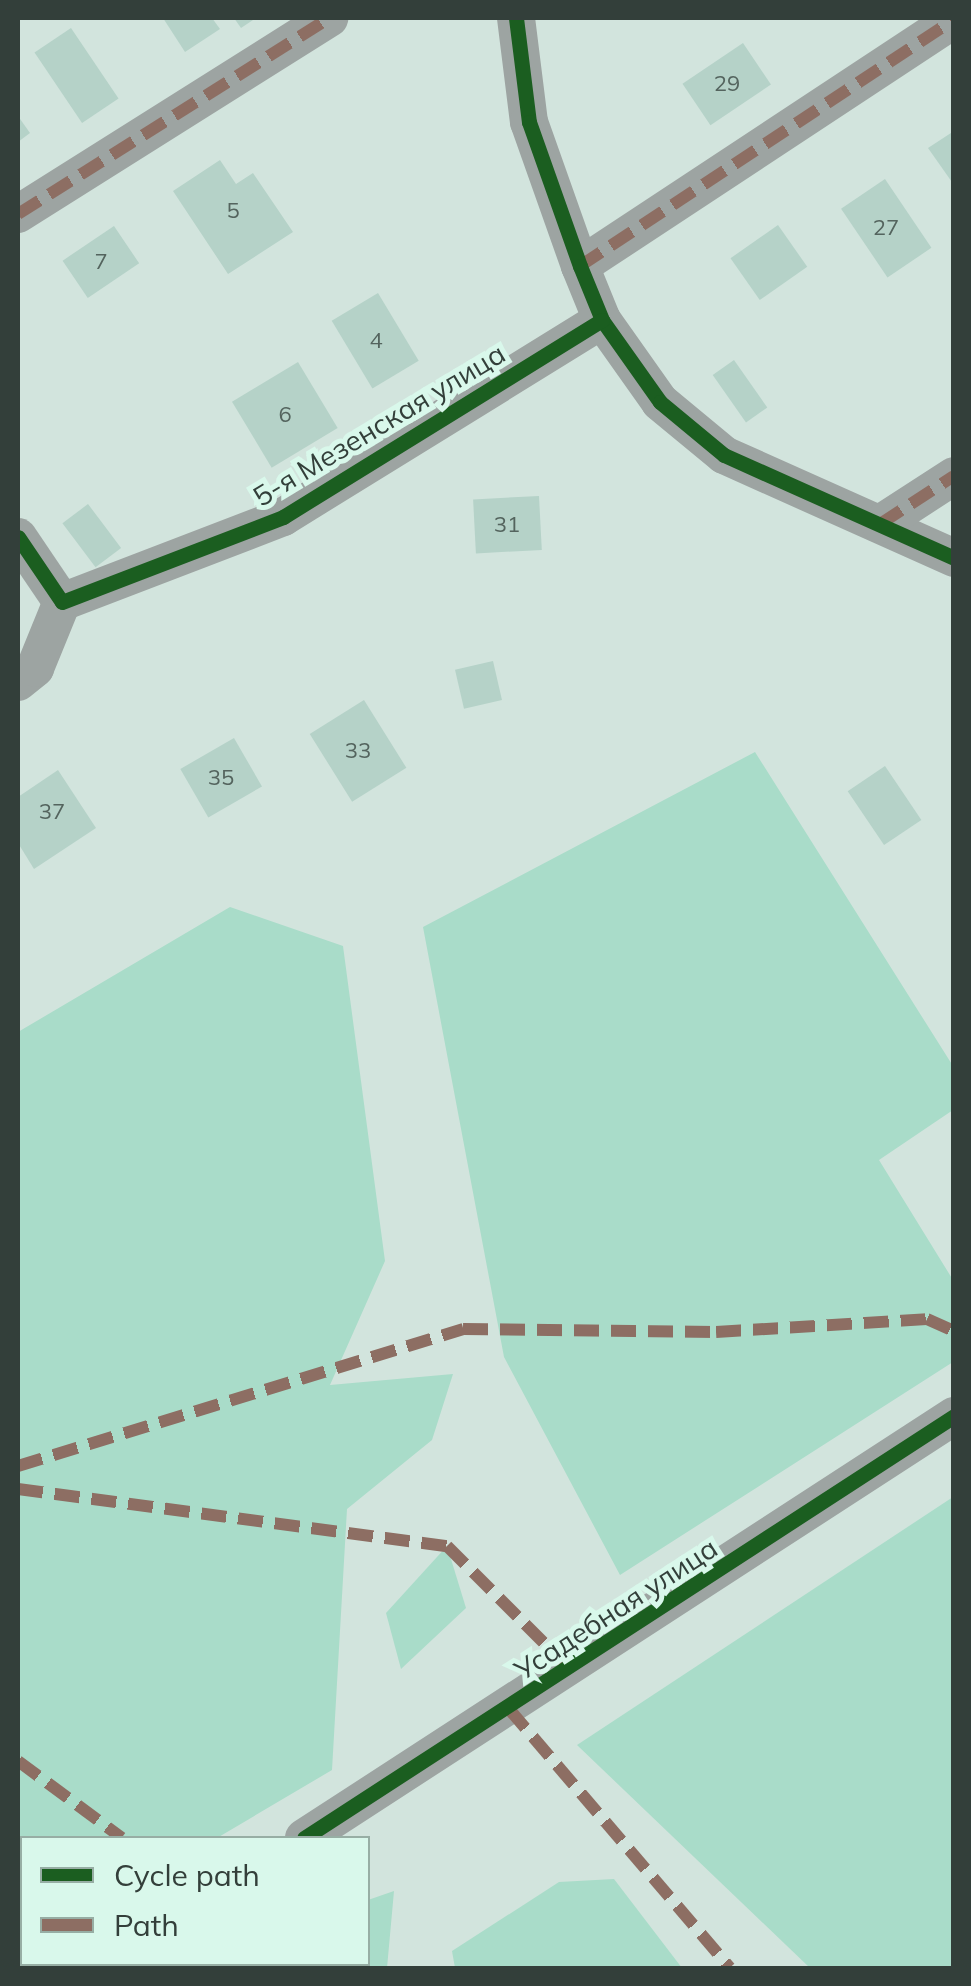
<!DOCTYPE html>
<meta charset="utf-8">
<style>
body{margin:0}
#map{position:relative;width:971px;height:1986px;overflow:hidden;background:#d2e4dd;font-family:Mulish,sans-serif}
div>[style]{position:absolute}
.green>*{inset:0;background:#a9dcc9}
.building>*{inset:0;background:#b5d2c8;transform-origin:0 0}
.minor>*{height:38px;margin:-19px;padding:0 19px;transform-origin:19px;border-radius:19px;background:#9da4a2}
.quiet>*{height:12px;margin-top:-6px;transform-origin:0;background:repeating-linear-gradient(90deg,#8d6e63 0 25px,transparent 0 37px)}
.cycleway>*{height:15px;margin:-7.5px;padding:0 7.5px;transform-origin:7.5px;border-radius:7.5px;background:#1b5e20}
span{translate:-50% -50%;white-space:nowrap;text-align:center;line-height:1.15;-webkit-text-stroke:10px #d9f8eb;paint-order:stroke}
.number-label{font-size:22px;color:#54645e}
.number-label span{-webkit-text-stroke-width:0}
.street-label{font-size:28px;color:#333f3a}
.frame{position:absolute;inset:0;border:20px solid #333f3a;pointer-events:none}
.legend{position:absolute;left:20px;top:1836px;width:350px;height:130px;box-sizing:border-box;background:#d9f8eb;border:2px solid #97aea4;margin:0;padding:12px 18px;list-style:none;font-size:30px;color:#333f3a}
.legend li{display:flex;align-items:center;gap:20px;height:50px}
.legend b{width:50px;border:2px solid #97aea4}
</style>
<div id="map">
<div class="green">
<div style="clip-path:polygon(755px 752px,953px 1066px,953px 1110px,879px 1160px,953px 1280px,953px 1362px,620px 1575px,504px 1357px,423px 927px)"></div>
<div style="clip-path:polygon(230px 907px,343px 946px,385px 1261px,330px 1385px,453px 1374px,432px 1440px,347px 1509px,332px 1770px,217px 1838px,22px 1838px,18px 1958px,18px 1032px)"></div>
<div style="clip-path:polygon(953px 1497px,953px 1968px,810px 1968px,577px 1745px)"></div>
<div style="clip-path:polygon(447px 1546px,466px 1608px,401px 1669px,386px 1613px)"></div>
<div style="clip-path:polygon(614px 1879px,682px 1968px,455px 1968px,452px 1951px,559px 1882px)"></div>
<div style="clip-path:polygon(394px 1891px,387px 1968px,199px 1968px,368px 1964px,368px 1900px)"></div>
</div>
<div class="building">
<div style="clip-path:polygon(163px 18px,212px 18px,220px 29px,185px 52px)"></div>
<div style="clip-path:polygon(234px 18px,256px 18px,241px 28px)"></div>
<div style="left:71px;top:28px;width:85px;height:44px;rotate:56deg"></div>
<div style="left:743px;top:43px;width:50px;height:73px;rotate:56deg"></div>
<div style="clip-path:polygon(18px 116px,30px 133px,18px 142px)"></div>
<div style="clip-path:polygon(954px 131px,954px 185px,928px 148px)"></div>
<div style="clip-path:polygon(220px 160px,236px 184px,253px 173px,293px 232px,228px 274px,173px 191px)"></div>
<div style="left:885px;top:179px;width:83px;height:53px;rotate:56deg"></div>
<div style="left:778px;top:225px;width:51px;height:58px;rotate:55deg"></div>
<div style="left:114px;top:226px;width:45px;height:62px;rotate:56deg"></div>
<div style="left:378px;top:293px;width:79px;height:54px;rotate:59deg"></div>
<div style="left:734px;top:360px;width:58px;height:26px;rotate:55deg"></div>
<div style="left:298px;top:362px;width:77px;height:77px;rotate:59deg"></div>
<div style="left:539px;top:496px;width:54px;height:66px;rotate:87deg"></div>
<div style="left:88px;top:504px;width:55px;height:32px;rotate:53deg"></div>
<div style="left:493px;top:661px;width:40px;height:39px;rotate:77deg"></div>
<div style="left:364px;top:700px;width:80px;height:64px;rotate:58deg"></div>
<div style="left:234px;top:738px;width:56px;height:62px;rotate:60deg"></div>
<div style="left:885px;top:766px;width:65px;height:45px;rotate:56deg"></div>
<div style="clip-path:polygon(58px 770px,96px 828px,34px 869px,18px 843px,18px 797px)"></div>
</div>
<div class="minor">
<div style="left:516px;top:18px;width:105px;rotate:82.9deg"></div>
<div style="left:529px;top:122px;width:153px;rotate:70.5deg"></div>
<div style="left:580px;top:266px;width:58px;rotate:67.8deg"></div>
<div style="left:602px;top:320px;width:100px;rotate:54.7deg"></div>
<div style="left:660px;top:402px;width:83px;rotate:39.6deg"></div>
<div style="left:724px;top:455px;width:252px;rotate:24.1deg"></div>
<div style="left:18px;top:214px;width:368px;rotate:-32.2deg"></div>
<div style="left:580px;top:266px;width:448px;rotate:-33.4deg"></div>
<div style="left:880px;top:524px;width:88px;rotate:-33deg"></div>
<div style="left:18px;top:537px;width:78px;rotate:55.9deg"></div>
<div style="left:62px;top:602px;width:237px;rotate:-21deg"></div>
<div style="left:283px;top:517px;width:375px;rotate:-31.7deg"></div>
<div style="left:18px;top:682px;width:22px;rotate:-39deg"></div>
<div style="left:35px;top:668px;width:71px;rotate:-67.8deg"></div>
<div style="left:304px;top:1838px;width:775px;rotate:-32.99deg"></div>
<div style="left:95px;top:1968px;width:10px;rotate:-24deg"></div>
</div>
<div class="quiet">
<div style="left:18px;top:214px;width:368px;rotate:-32.2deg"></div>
<div style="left:580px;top:266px;width:448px;rotate:-33.4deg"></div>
<div style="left:880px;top:524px;width:88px;rotate:-33deg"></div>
<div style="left:18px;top:1466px;width:466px;rotate:-17.1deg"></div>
<div style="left:463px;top:1329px;width:253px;rotate:0.7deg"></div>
<div style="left:716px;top:1332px;width:211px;rotate:-3.5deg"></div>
<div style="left:927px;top:1319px;width:30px;rotate:24deg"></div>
<div style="left:18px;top:1489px;width:433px;rotate:7.6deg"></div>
<div style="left:447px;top:1546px;width:174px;rotate:45deg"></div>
<div style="left:509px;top:1709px;width:340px;rotate:49.5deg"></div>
<div style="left:18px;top:1761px;width:129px;rotate:36.5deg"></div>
</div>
<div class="cycleway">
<div style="left:516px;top:18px;width:105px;rotate:82.9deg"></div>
<div style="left:529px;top:122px;width:153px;rotate:70.5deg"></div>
<div style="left:580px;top:266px;width:58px;rotate:67.8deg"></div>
<div style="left:602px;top:320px;width:100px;rotate:54.7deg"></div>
<div style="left:660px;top:402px;width:83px;rotate:39.6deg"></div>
<div style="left:724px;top:455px;width:252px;rotate:24.1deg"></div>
<div style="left:18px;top:537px;width:78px;rotate:55.9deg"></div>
<div style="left:62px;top:602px;width:237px;rotate:-21deg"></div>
<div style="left:283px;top:517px;width:375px;rotate:-31.7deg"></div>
<div style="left:304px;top:1838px;width:775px;rotate:-32.99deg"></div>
</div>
<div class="number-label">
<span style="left:727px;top:84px">29</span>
<span style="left:233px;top:211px">5</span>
<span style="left:886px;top:228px">27</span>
<span style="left:101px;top:262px">7</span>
<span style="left:376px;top:341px">4</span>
<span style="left:285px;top:415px">6</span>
<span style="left:507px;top:525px">31</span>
<span style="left:358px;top:751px">33</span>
<span style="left:221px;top:778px">35</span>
<span style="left:52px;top:812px">37</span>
</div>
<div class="street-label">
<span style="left:379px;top:425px;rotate:-31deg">5-я Мезенская улица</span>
<span style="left:616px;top:1609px;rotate:-33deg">Усадебная улица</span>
</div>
<div class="frame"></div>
<ul class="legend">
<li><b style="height:12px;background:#1b5e20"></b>Cycle path</li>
<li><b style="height:12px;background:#8d6e63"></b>Path</li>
</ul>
</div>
